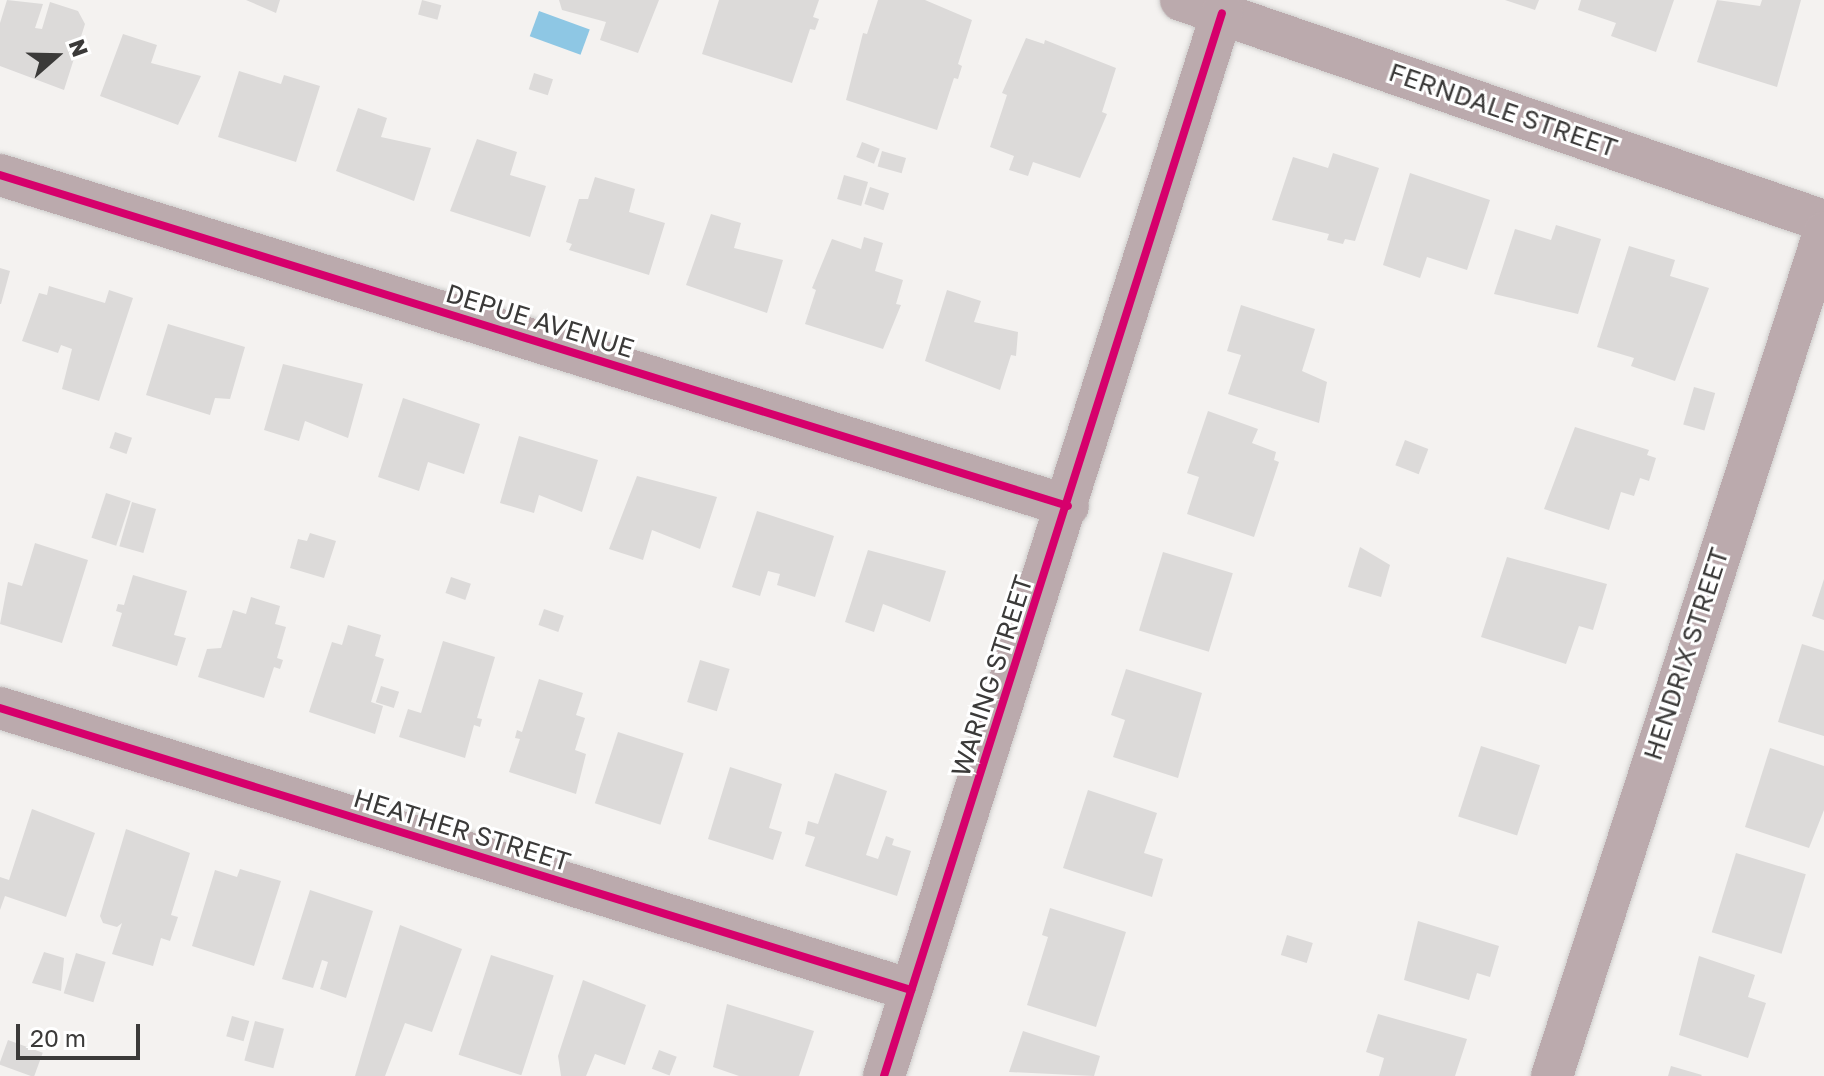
<!DOCTYPE html>
<style>
body{margin:0}
#map{position:relative;width:1824px;height:1076px;overflow:hidden;background:#f4f2f0;font-family:"Golos Text",sans-serif}
div>[style]{position:absolute}
.water>*{inset:0;background:#8ec7e4;transform-origin:0 0}
.building>*{inset:0;background:#dcdad9;transform-origin:0 0}
.roads{filter:drop-shadow(0 0 2px #cecdcc) drop-shadow(0 0 2px #cecdcc)}
.minor>*{height:42px;margin:-21px;padding:0 21px;transform-origin:21px;border-radius:21px;background:#bbaaad}
.cycleway>*{height:8px;margin:-4px;padding:0 4px;transform-origin:4px;border-radius:4px;background:#d6006c}
span{translate:-50% -50%;white-space:nowrap;text-align:center;line-height:1.15;-webkit-text-stroke:6px #fff;paint-order:stroke}
.street-label{font-size:26px;color:#3b3a39}
.north{position:absolute;left:16px;top:16px;width:80px;height:80px;-webkit-text-stroke:6px #fff;paint-order:stroke;rotate:70deg;font-size:22px;font-weight:700;line-height:32px;text-align:center;color:#3b3a39}
.north::after{content:'';display:block;margin:auto;width:28px;height:36px;background:#3b3a39;clip-path:polygon(50% 0,100% 100%,50% 72%,0 100%)}
.scale{position:absolute;left:16px;top:1024px;width:124px;height:36px;box-sizing:border-box;border:4px solid #3b3a39;border-top:0;padding-left:10px;font-size:24px;line-height:28px;white-space:nowrap;color:#3b3a39;-webkit-text-stroke:6px #fff;paint-order:stroke}
</style>
<div id="map">
<div class="water">
<div style="left:539px;top:11px;width:54px;height:27px;rotate:20deg"></div>
</div>
<div class="building">
<div style="clip-path:polygon(7px 0,43px 4px,35px 28px,42px 29px,50px 2px,78px 11px,85px 24px,64px 90px,0 66px,0 23px)"></div>
<div style="clip-path:polygon(246px 0,280px 0,276px 13px)"></div>
<div style="left:422px;top:0;width:20px;height:15px;rotate:15deg"></div>
<div style="clip-path:polygon(559px 0,659px 0,638px 53px,600px 40px,606px 22px,562px 10px)"></div>
<div style="clip-path:polygon(719px 0,819px 0,813px 17px,819px 19px,815px 30px,810px 29px,792px 83px,702px 54px)"></div>
<div style="clip-path:polygon(878px 0,925px 0,972px 20px,958px 64px,962px 66px,958px 79px,954px 78px,937px 130px,846px 100px,863px 33px,867px 34px)"></div>
<div style="clip-path:polygon(1505px 0,1539px 0,1535px 10px)"></div>
<div style="clip-path:polygon(1581px 0,1674px 0,1656px 52px,1611px 36px,1616px 23px,1578px 10px)"></div>
<div style="clip-path:polygon(1717px 0,1760px 6px,1762px 0,1801px 0,1777px 87px,1697px 62px)"></div>
<div style="clip-path:polygon(123px 34px,157px 45px,151px 63px,201px 76px,178px 125px,100px 96px)"></div>
<div style="clip-path:polygon(1026px 38px,1044px 44px,1045px 40px,1116px 68px,1102px 112px,1107px 114px,1080px 178px,1033px 162px,1028px 176px,1009px 170px,1014px 156px,990px 147px,1007px 95px,1002px 93px)"></div>
<div style="clip-path:polygon(239px 71px,281px 84px,284px 75px,320px 86px,296px 162px,218px 137px)"></div>
<div style="left:534px;top:73px;width:20px;height:17px;rotate:18deg"></div>
<div style="clip-path:polygon(358px 108px,387px 118px,381px 137px,431px 148px,414px 201px,336px 171px)"></div>
<div style="clip-path:polygon(477px 139px,517px 152px,510px 175px,546px 186px,530px 237px,450px 211px)"></div>
<div style="left:862px;top:142px;width:19px;height:16px;rotate:21deg"></div>
<div style="left:882px;top:151px;width:25px;height:16px;rotate:16deg"></div>
<div style="clip-path:polygon(1333px 153px,1379px 168px,1355px 241px,1345px 239px,1343px 244px,1327px 240px,1329px 234px,1272px 220px,1293px 157px,1328px 168px)"></div>
<div style="clip-path:polygon(1410px 173px,1490px 200px,1467px 270px,1427px 257px,1420px 278px,1383px 265px)"></div>
<div style="left:844px;top:175px;width:25px;height:25px;rotate:16deg"></div>
<div style="clip-path:polygon(595px 177px,635px 189px,629px 212px,665px 223px,649px 275px,569px 250px,572px 244px,566px 242px,579px 199px,588px 199px)"></div>
<div style="left:870px;top:187px;width:20px;height:18px;rotate:18deg"></div>
<div style="clip-path:polygon(711px 214px,741px 223px,734px 248px,783px 260px,767px 313px,686px 285px)"></div>
<div style="clip-path:polygon(1556px 225px,1601px 239px,1578px 314px,1494px 294px,1515px 229px,1551px 240px)"></div>
<div style="clip-path:polygon(864px 237px,883px 243px,875px 271px,903px 280px,896px 304px,901px 305px,883px 349px,805px 324px,816px 290px,812px 288px,832px 239px,861px 249px)"></div>
<div style="clip-path:polygon(1629px 246px,1675px 260px,1670px 276px,1709px 288px,1675px 381px,1631px 366px,1634px 358px,1597px 347px)"></div>
<div style="clip-path:polygon(0 268px,10px 271px,1px 304px,0 304px)"></div>
<div style="clip-path:polygon(49px 286px,105px 303px,109px 290px,133px 298px,99px 401px,62px 389px,72px 349px,61px 345px,58px 353px,22px 341px,39px 293px,47px 295px)"></div>
<div style="clip-path:polygon(947px 290px,981px 301px,974px 322px,1018px 332px,1016px 356px,1011px 355px,1000px 390px,925px 361px)"></div>
<div style="clip-path:polygon(1241px 305px,1315px 329px,1302px 371px,1327px 382px,1319px 423px,1228px 394px,1241px 355px,1227px 351px)"></div>
<div style="clip-path:polygon(168px 324px,245px 347px,230px 399px,215px 398px,210px 415px,146px 395px)"></div>
<div style="clip-path:polygon(283px 364px,363px 384px,348px 438px,305px 421px,299px 441px,264px 430px)"></div>
<div style="left:1694px;top:387px;width:22px;height:39px;rotate:16deg"></div>
<div style="clip-path:polygon(403px 398px,480px 424px,464px 474px,428px 462px,419px 491px,378px 477px)"></div>
<div style="clip-path:polygon(1208px 411px,1258px 429px,1252px 443px,1276px 452px,1274px 460px,1279px 462px,1254px 537px,1187px 514px,1199px 477px,1187px 473px)"></div>
<div style="clip-path:polygon(1575px 427px,1649px 450px,1647px 455px,1656px 458px,1649px 481px,1640px 478px,1634px 496px,1621px 492px,1609px 530px,1544px 509px)"></div>
<div style="left:115px;top:432px;width:18px;height:17px;rotate:19deg"></div>
<div style="clip-path:polygon(519px 436px,598px 460px,582px 512px,539px 495px,534px 513px,500px 503px)"></div>
<div style="left:1405px;top:440px;width:25px;height:27px;rotate:21deg"></div>
<div style="clip-path:polygon(637px 476px,717px 497px,700px 549px,652px 530px,643px 560px,609px 549px)"></div>
<div style="left:106px;top:493px;width:26px;height:47px;rotate:18deg"></div>
<div style="left:132px;top:502px;width:25px;height:46px;rotate:16deg"></div>
<div style="clip-path:polygon(757px 511px,834px 536px,815px 597px,777px 585px,780px 574px,768px 571px,760px 596px,732px 587px)"></div>
<div style="clip-path:polygon(310px 533px,336px 541px,324px 578px,290px 568px,298px 539px,307px 541px)"></div>
<div style="clip-path:polygon(35px 543px,88px 560px,62px 643px,0 624px,8px 582px,22px 586px)"></div>
<div style="clip-path:polygon(1360px 547px,1390px 565px,1381px 597px,1348px 587px)"></div>
<div style="clip-path:polygon(868px 550px,946px 571px,930px 622px,883px 604px,874px 632px,845px 622px)"></div>
<div style="left:1163px;top:552px;width:73px;height:82px;rotate:17deg"></div>
<div style="clip-path:polygon(1507px 557px,1607px 584px,1593px 630px,1579px 626px,1566px 664px,1481px 637px)"></div>
<div style="clip-path:polygon(133px 575px,187px 591px,174px 635px,186px 638px,177px 666px,112px 646px,122px 613px,116px 611px,118px 604px,124px 605px)"></div>
<div style="left:451px;top:577px;width:21px;height:17px;rotate:19deg"></div>
<div style="clip-path:polygon(1824px 579px,1824px 620px,1812px 616px)"></div>
<div style="clip-path:polygon(251px 597px,280px 606px,275px 624px,286px 627px,277px 658px,283px 660px,280px 669px,274px 667px,264px 698px,198px 677px,207px 649px,221px 648px,233px 610px,246px 614px)"></div>
<div style="left:544px;top:609px;width:21px;height:17px;rotate:19deg"></div>
<div style="clip-path:polygon(348px 625px,381px 635px,375px 656px,384px 659px,371px 702px,383px 706px,375px 734px,309px 712px,332px 642px,342px 645px)"></div>
<div style="clip-path:polygon(443px 641px,495px 657px,477px 718px,482px 719px,480px 727px,474px 725px,465px 758px,399px 737px,408px 709px,421px 713px)"></div>
<div style="clip-path:polygon(1802px 644px,1824px 651px,1824px 736px,1778px 722px)"></div>
<div style="left:700px;top:660px;width:31px;height:44px;rotate:17deg"></div>
<div style="clip-path:polygon(1126px 669px,1202px 693px,1178px 778px,1113px 757px,1125px 720px,1111px 715px)"></div>
<div style="clip-path:polygon(539px 679px,583px 693px,576px 715px,585px 718px,575px 750px,586px 754px,576px 794px,509px 772px,520px 739px,515px 738px,517px 730px,522px 732px)"></div>
<div style="left:381px;top:686px;width:19px;height:17px;rotate:18deg"></div>
<div style="left:618px;top:732px;width:69px;height:75px;rotate:18deg"></div>
<div style="left:1481px;top:746px;width:62px;height:74px;rotate:18deg"></div>
<div style="clip-path:polygon(1770px 748px,1824px 766px,1824px 810px,1809px 848px,1745px 827px)"></div>
<div style="clip-path:polygon(730px 767px,782px 784px,769px 828px,782px 832px,773px 860px,708px 839px)"></div>
<div style="clip-path:polygon(835px 773px,887px 791px,866px 855px,878px 859px,886px 836px,894px 839px,892px 845px,911px 851px,897px 896px,805px 866px,815px 837px,805px 834px,808px 821px,818px 824px)"></div>
<div style="clip-path:polygon(1088px 790px,1157px 813px,1144px 853px,1163px 859px,1152px 897px,1063px 868px)"></div>
<div style="clip-path:polygon(32px 809px,95px 833px,66px 917px,5px 896px,0 910px,0 877px,9px 880px)"></div>
<div style="clip-path:polygon(126px 829px,190px 853px,171px 915px,178px 917px,170px 941px,161px 938px,153px 966px,112px 954px,122px 923px,117px 927px,103px 923px,100px 916px)"></div>
<div style="left:1736px;top:853px;width:73px;height:83px;rotate:17deg"></div>
<div style="clip-path:polygon(240px 869px,281px 881px,254px 966px,192px 946px,215px 870px,237px 877px)"></div>
<div style="clip-path:polygon(310px 890px,373px 911px,346px 998px,320px 989px,328px 962px,322px 960px,313px 988px,282px 979px)"></div>
<div style="clip-path:polygon(1050px 908px,1126px 932px,1096px 1027px,1027px 1005px,1048px 937px,1042px 935px)"></div>
<div style="clip-path:polygon(1418px 921px,1499px 946px,1490px 977px,1477px 973px,1469px 1000px,1404px 980px)"></div>
<div style="clip-path:polygon(400px 925px,462px 949px,432px 1032px,405px 1023px,385px 1076px,355px 1076px)"></div>
<div style="left:1287px;top:935px;width:27px;height:21px;rotate:17deg"></div>
<div style="clip-path:polygon(44px 952px,64px 958px,61px 991px,32px 983px)"></div>
<div style="left:76px;top:953px;width:31px;height:42px;rotate:17deg"></div>
<div style="left:491px;top:955px;width:66px;height:105px;rotate:18deg"></div>
<div style="clip-path:polygon(1699px 956px,1755px 975px,1748px 997px,1766px 1003px,1748px 1058px,1679px 1035px)"></div>
<div style="clip-path:polygon(583px 980px,646px 1005px,625px 1065px,595px 1054px,586px 1076px,561px 1076px,558px 1056px)"></div>
<div style="clip-path:polygon(727px 1004px,814px 1031px,799px 1076px,739px 1076px,713px 1067px)"></div>
<div style="clip-path:polygon(1378px 1014px,1467px 1039px,1455px 1076px,1379px 1076px,1384px 1058px,1366px 1052px)"></div>
<div style="left:232px;top:1016px;width:18px;height:21px;rotate:16deg"></div>
<div style="left:255px;top:1021px;width:30px;height:41px;rotate:15deg"></div>
<div style="clip-path:polygon(1023px 1031px,1100px 1056px,1094px 1076px,1009px 1072px)"></div>
<div style="left:8px;top:1040px;width:37px;height:26px;rotate:20deg"></div>
<div style="left:659px;top:1050px;width:19px;height:20px;rotate:21deg"></div>
<div style="clip-path:polygon(1671px 1066px,1702px 1075px,1701px 1076px,1668px 1076px)"></div>
</div>
<div class="roads">
<div class="minor">
<div style="left:1181px;top:0;width:680px;rotate:18.97deg"></div>
<div style="left:0;top:175px;width:1118px;rotate:17.22deg"></div>
<div style="left:0;top:708px;width:954px;rotate:17.2deg"></div>
<div style="left:884px;top:1076px;width:1115px;rotate:-72.36deg"></div>
<div style="left:1552px;top:1076px;width:886px;rotate:-72.12deg"></div>
</div>
</div>
<div class="cycleway">
<div style="left:0;top:175px;width:1118px;rotate:17.22deg"></div>
<div style="left:0;top:708px;width:954px;rotate:17.2deg"></div>
<div style="left:884px;top:1076px;width:1115px;rotate:-72.36deg"></div>
</div>
<div class="street-label">
<span style="left:1503px;top:110px;rotate:19deg">FERNDALE STREET</span>
<span style="left:540px;top:321px;rotate:17deg">DEPUE AVENUE</span>
<span style="left:1686px;top:654px;rotate:-72deg">HENDRIX STREET</span>
<span style="left:992px;top:676px;rotate:-72deg">WARING STREET</span>
<span style="left:462px;top:830px;rotate:17deg">HEATHER STREET</span>
</div>
<div class="north">N</div>
<div class="scale">20 m</div>
</div>
